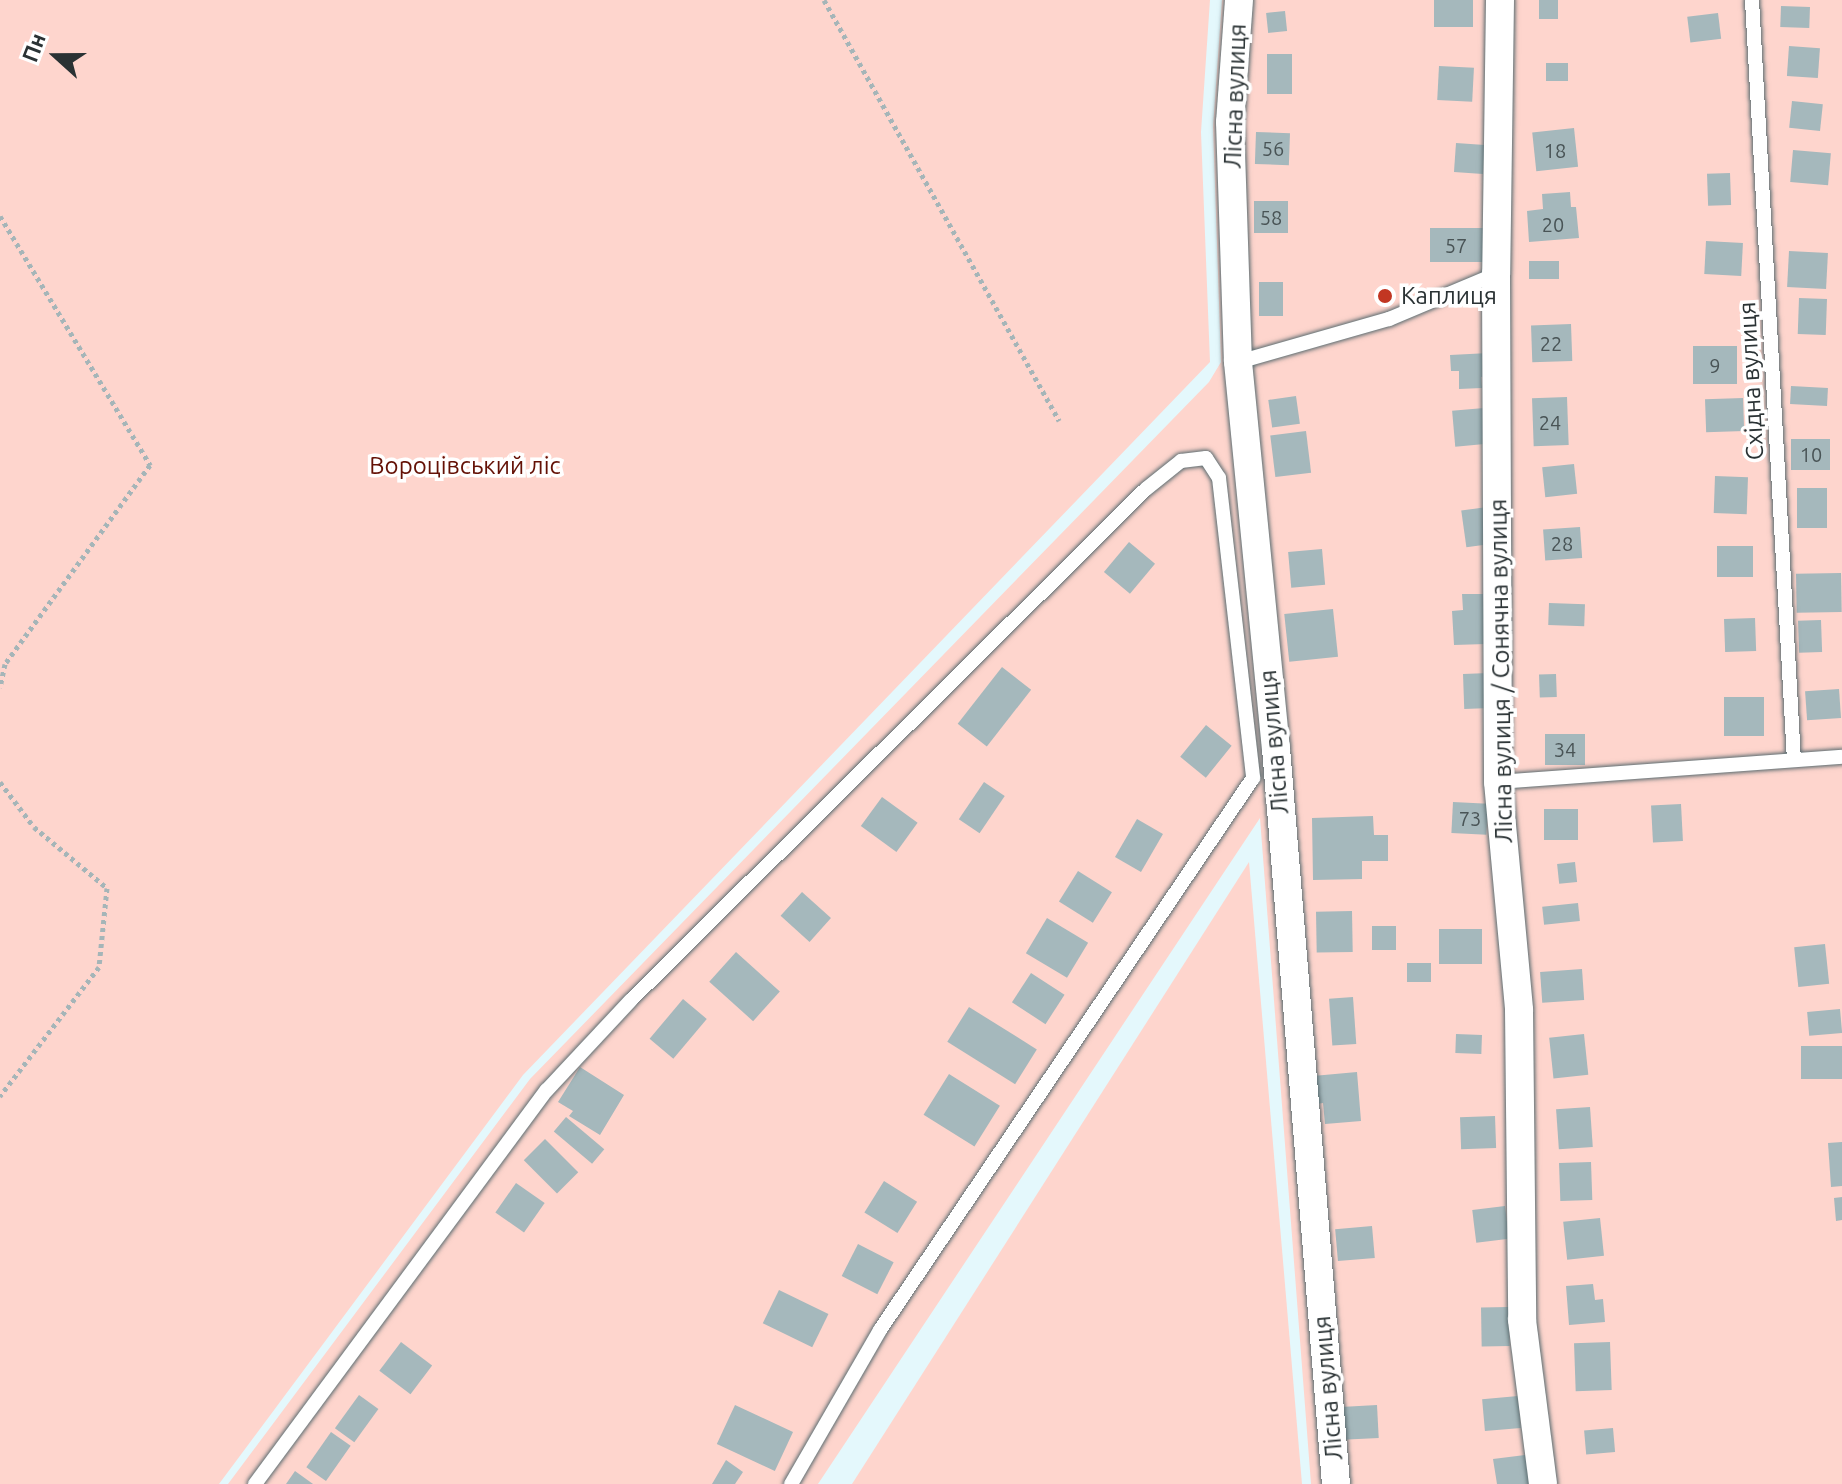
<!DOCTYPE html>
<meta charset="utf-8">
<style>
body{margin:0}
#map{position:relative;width:1842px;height:1484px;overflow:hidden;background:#e4f8fc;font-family:Ubuntu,sans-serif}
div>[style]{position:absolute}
.green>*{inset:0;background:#fed5cd}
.building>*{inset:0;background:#a5b8bc;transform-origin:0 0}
.path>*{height:5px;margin-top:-2.5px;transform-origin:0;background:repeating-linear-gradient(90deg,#a5b5b8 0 4px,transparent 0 8px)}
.roads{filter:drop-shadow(0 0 2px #5b6c70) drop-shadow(0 0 2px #5b6c70)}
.lane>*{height:14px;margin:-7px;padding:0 7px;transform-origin:7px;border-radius:7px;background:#fff}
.street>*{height:28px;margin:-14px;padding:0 14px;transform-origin:14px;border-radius:14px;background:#fff}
.dots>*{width:22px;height:22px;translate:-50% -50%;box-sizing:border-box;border:4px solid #fff;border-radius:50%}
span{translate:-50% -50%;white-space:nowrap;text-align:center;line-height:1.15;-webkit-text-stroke:7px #fff;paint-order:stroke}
.number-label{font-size:20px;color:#495456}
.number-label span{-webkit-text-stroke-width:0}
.street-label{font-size:24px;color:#2a3234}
.poi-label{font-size:24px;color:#2a3234}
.left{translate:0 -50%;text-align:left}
.park-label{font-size:24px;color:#641106}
.north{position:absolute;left:16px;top:16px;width:80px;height:80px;-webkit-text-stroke:6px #fff;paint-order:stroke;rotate:291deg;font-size:22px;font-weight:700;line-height:32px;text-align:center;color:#2a3234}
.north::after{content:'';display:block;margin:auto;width:28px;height:36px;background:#2a3234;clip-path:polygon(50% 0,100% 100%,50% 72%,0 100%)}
</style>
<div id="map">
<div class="green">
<div style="clip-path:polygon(0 0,1210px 0,1201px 132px,1210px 362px,523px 1075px,219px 1484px,0 1484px)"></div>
<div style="clip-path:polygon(1222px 0,1842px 0,1842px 1484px,1311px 1484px,1260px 818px,818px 1484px,228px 1484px,530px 1079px,1209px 382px,1221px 362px,1213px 127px)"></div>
<div style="clip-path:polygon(1249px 862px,1302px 1484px,852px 1484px)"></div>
</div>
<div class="building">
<div style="left:1434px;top:0;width:39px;height:27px"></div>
<div style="left:1539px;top:0;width:19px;height:19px"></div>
<div style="left:1781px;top:6px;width:29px;height:21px;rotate:2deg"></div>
<div style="left:1285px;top:11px;width:20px;height:19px;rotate:84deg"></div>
<div style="left:1718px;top:13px;width:26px;height:31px;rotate:83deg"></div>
<div style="left:1789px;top:46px;width:31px;height:30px;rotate:4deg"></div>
<div style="left:1267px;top:54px;width:25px;height:40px"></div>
<div style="left:1546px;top:63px;width:22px;height:18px"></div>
<div style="left:1439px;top:66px;width:35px;height:34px;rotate:3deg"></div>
<div style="left:1792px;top:101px;width:31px;height:27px;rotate:6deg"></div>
<div style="left:1574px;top:128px;width:39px;height:42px;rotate:84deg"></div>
<div style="left:1256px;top:132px;width:34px;height:32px;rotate:2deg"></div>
<div style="left:1456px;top:143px;width:29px;height:29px;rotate:4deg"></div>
<div style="left:1793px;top:150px;width:38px;height:32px;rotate:5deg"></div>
<div style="left:1730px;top:173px;width:32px;height:23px;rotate:88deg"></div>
<div style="clip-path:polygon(1570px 192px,1571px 207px,1576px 207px,1579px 238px,1529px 242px,1527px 211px,1543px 209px,1542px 194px)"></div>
<div style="left:1254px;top:201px;width:34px;height:32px"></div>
<div style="left:1430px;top:228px;width:53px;height:34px"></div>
<div style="left:1706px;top:241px;width:37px;height:33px;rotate:3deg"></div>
<div style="left:1789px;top:251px;width:39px;height:36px;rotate:3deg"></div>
<div style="left:1529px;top:261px;width:30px;height:18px"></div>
<div style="left:1259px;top:282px;width:24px;height:34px"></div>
<div style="left:1799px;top:298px;width:28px;height:36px;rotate:2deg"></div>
<div style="left:1571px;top:324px;width:37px;height:40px;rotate:88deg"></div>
<div style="left:1693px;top:346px;width:44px;height:38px"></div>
<div style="clip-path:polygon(1489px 353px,1490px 376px,1481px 377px,1482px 388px,1459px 389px,1459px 371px,1451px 371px,1450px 355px)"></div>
<div style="left:1791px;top:386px;width:37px;height:18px;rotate:3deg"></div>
<div style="left:1296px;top:396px;width:28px;height:28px;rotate:82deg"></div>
<div style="left:1567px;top:397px;width:48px;height:35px;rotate:88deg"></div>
<div style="left:1743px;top:398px;width:33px;height:38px;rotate:88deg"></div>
<div style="left:1484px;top:408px;width:36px;height:32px;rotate:85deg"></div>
<div style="left:1306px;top:431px;width:42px;height:36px;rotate:83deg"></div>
<div style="left:1791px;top:439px;width:39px;height:31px"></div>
<div style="left:1574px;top:464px;width:30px;height:32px;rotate:84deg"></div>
<div style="left:1715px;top:476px;width:33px;height:37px;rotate:2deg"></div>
<div style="left:1827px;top:488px;width:40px;height:30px;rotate:90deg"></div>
<div style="left:1487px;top:507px;width:37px;height:26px;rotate:82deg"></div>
<div style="left:1580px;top:527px;width:31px;height:37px;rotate:86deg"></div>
<div style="left:1129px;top:542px;width:34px;height:39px;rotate:40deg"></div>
<div style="left:1717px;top:546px;width:36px;height:31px"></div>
<div style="left:1322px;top:549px;width:36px;height:34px;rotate:85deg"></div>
<div style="left:1841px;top:573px;width:39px;height:45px;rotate:89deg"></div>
<div style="clip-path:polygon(1462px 594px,1483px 594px,1486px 644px,1454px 645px,1452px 611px,1463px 610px)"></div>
<div style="left:1549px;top:603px;width:36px;height:22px;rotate:2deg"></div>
<div style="left:1333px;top:609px;width:48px;height:49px;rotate:84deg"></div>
<div style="left:1755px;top:618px;width:33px;height:31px;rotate:88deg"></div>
<div style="left:1821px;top:620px;width:32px;height:23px;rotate:88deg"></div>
<div style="left:1002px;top:667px;width:37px;height:72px;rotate:38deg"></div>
<div style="left:1489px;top:673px;width:35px;height:26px;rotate:88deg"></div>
<div style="left:1556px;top:674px;width:23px;height:17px;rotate:88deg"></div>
<div style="left:1839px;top:689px;width:29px;height:34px;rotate:86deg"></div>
<div style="left:1724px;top:697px;width:40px;height:39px"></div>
<div style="left:1206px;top:725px;width:33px;height:41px;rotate:39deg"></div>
<div style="left:1545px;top:734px;width:40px;height:31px"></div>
<div style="left:984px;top:782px;width:25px;height:45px;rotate:34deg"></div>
<div style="left:882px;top:797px;width:44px;height:36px;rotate:36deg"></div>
<div style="left:1453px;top:802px;width:35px;height:31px;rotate:3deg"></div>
<div style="left:1681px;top:804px;width:37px;height:30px;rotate:87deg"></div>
<div style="left:1544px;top:809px;width:34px;height:31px"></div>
<div style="clip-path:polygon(1373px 816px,1374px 835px,1388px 835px,1388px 861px,1362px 861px,1362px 879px,1313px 880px,1312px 818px)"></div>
<div style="left:1137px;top:819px;width:30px;height:44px;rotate:30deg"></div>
<div style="left:1575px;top:862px;width:20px;height:18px;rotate:84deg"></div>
<div style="left:1078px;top:871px;width:40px;height:36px;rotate:32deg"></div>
<div style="left:802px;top:892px;width:39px;height:32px;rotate:42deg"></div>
<div style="left:1578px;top:903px;width:18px;height:36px;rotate:84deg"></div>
<div style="left:1352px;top:911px;width:41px;height:36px;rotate:89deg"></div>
<div style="left:1047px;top:918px;width:48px;height:41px;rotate:31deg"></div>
<div style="left:1372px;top:926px;width:24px;height:24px"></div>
<div style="left:1439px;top:929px;width:43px;height:35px"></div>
<div style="left:1825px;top:944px;width:40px;height:31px;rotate:84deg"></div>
<div style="left:736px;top:952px;width:59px;height:40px;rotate:42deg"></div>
<div style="left:1407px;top:963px;width:24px;height:19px"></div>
<div style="left:1582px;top:969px;width:31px;height:42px;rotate:86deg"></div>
<div style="left:1031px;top:973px;width:40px;height:35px;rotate:33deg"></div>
<div style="left:1353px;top:997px;width:47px;height:24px;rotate:86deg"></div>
<div style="left:683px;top:999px;width:31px;height:52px;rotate:40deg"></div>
<div style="left:969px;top:1007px;width:80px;height:41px;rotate:32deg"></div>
<div style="left:1840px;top:1009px;width:24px;height:33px;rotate:85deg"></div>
<div style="left:1456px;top:1034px;width:26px;height:19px;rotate:2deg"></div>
<div style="left:1584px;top:1034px;width:41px;height:35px;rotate:84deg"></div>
<div style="left:1842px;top:1046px;width:33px;height:41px;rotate:90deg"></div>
<div style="clip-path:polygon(580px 1067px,624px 1095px,600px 1135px,569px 1116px,573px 1111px,558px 1102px)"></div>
<div style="clip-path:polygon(1357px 1072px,1361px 1121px,1325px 1124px,1323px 1103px,1316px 1104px,1313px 1076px)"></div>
<div style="left:949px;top:1074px;width:60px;height:48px;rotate:32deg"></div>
<div style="left:1590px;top:1107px;width:40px;height:34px;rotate:86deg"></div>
<div style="left:1495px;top:1116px;width:32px;height:35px;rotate:88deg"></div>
<div style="left:566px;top:1117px;width:50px;height:19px;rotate:40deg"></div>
<div style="left:545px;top:1139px;width:47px;height:30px;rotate:45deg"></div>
<div style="clip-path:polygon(1842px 1142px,1842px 1186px,1831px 1187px,1828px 1143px)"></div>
<div style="left:1591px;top:1162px;width:38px;height:32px;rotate:88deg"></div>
<div style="left:884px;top:1181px;width:39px;height:37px;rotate:32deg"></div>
<div style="left:516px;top:1183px;width:35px;height:36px;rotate:35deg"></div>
<div style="clip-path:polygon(1842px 1197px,1842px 1220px,1836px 1221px,1834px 1198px)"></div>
<div style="left:1505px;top:1206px;width:33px;height:33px;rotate:83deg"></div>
<div style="left:1600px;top:1218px;width:38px;height:37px;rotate:84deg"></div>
<div style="left:1372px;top:1226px;width:32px;height:37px;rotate:85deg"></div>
<div style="left:858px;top:1244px;width:40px;height:36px;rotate:27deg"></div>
<div style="clip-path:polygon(1593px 1284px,1595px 1300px,1603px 1299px,1605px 1322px,1569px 1325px,1566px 1286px)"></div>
<div style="left:779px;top:1290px;width:55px;height:37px;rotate:26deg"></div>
<div style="left:1509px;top:1307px;width:39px;height:28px;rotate:89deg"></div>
<div style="left:401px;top:1342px;width:39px;height:36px;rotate:37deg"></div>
<div style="left:1610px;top:1342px;width:48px;height:36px;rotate:88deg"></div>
<div style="left:359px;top:1395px;width:24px;height:41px;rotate:36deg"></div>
<div style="left:1518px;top:1396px;width:32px;height:36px;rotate:85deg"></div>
<div style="left:735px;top:1405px;width:64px;height:43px;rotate:25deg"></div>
<div style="left:1377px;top:1405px;width:33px;height:36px;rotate:87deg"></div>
<div style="left:1613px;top:1428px;width:24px;height:29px;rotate:85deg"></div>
<div style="left:331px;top:1432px;width:24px;height:43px;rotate:35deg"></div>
<div style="clip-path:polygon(1525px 1455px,1538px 1484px,1497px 1484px,1493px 1459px)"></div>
<div style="clip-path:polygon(726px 1460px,743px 1472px,735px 1484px,712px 1484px)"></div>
<div style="clip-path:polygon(295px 1471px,313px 1484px,286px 1484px)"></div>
</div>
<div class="path">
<div style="left:824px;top:0;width:482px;rotate:60.8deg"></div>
<div style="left:0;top:216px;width:291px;rotate:58.9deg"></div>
<div style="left:150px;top:465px;width:246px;rotate:126.1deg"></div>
<div style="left:5px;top:664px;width:24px;rotate:102deg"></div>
<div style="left:0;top:782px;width:56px;rotate:52.9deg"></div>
<div style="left:34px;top:827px;width:95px;rotate:39.9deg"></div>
<div style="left:107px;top:888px;width:79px;rotate:95.8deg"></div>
<div style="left:99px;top:967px;width:163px;rotate:127.5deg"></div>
</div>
<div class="roads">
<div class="lane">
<div style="left:1752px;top:0;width:761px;rotate:86.84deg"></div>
<div style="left:1238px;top:362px;width:157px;rotate:-15.9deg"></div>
<div style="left:1389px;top:319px;width:116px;rotate:-22.8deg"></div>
<div style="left:1498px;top:782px;width:345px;rotate:-4.2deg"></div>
<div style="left:255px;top:1484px;width:490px;rotate:-53.5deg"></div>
<div style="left:547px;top:1090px;width:122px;rotate:-47deg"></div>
<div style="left:630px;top:1001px;width:727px;rotate:-44.78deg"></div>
<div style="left:1146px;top:489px;width:45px;rotate:-38.7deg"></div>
<div style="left:1181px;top:461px;width:25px;rotate:-7deg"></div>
<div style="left:1206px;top:458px;width:24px;rotate:57deg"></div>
<div style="left:1219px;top:478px;width:302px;rotate:83.5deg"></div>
<div style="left:1253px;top:778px;width:666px;rotate:124.05deg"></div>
<div style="left:880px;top:1330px;width:178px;rotate:120deg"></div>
</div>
<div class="street">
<div style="left:1239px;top:0;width:122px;rotate:94.2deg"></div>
<div style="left:1230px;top:122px;width:240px;rotate:88.1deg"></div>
<div style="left:1238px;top:362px;width:388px;rotate:84.4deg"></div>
<div style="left:1276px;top:748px;width:738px;rotate:85.34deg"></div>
<div style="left:1500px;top:0;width:274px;rotate:90.8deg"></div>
<div style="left:1496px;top:274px;width:508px;rotate:89.77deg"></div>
<div style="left:1498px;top:782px;width:229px;rotate:84.7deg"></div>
<div style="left:1519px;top:1010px;width:310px;rotate:89.4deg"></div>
<div style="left:1522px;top:1320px;width:165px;rotate:82.7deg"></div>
</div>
</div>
<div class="dots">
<div style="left:1385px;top:296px;background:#c23622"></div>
</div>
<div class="number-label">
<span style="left:1273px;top:148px">56</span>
<span style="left:1555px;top:150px">18</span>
<span style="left:1271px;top:217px">58</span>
<span style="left:1553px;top:224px">20</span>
<span style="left:1456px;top:245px">57</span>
<span style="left:1551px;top:343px">22</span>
<span style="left:1715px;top:365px">9</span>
<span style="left:1550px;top:422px">24</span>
<span style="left:1811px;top:454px">10</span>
<span style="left:1562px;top:543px">28</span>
<span style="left:1565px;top:749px">34</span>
<span style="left:1470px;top:818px">73</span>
</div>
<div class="street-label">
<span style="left:1235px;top:96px;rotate:-88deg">Лісна вулиця</span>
<span style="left:1751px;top:381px;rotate:-93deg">Східна вулиця</span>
<span style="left:1501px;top:671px;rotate:-91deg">Лісна вулиця / Сонячна вулиця</span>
<span style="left:1274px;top:742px;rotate:-95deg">Лісна вулиця</span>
<span style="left:1328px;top:1388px;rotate:-95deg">Лісна вулиця</span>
</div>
<div class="poi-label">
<span class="left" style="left:1401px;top:296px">Каплиця</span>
</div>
<div class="park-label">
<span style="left:465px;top:466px">Вороцівський ліс</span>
</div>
<div class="north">Пн</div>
</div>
